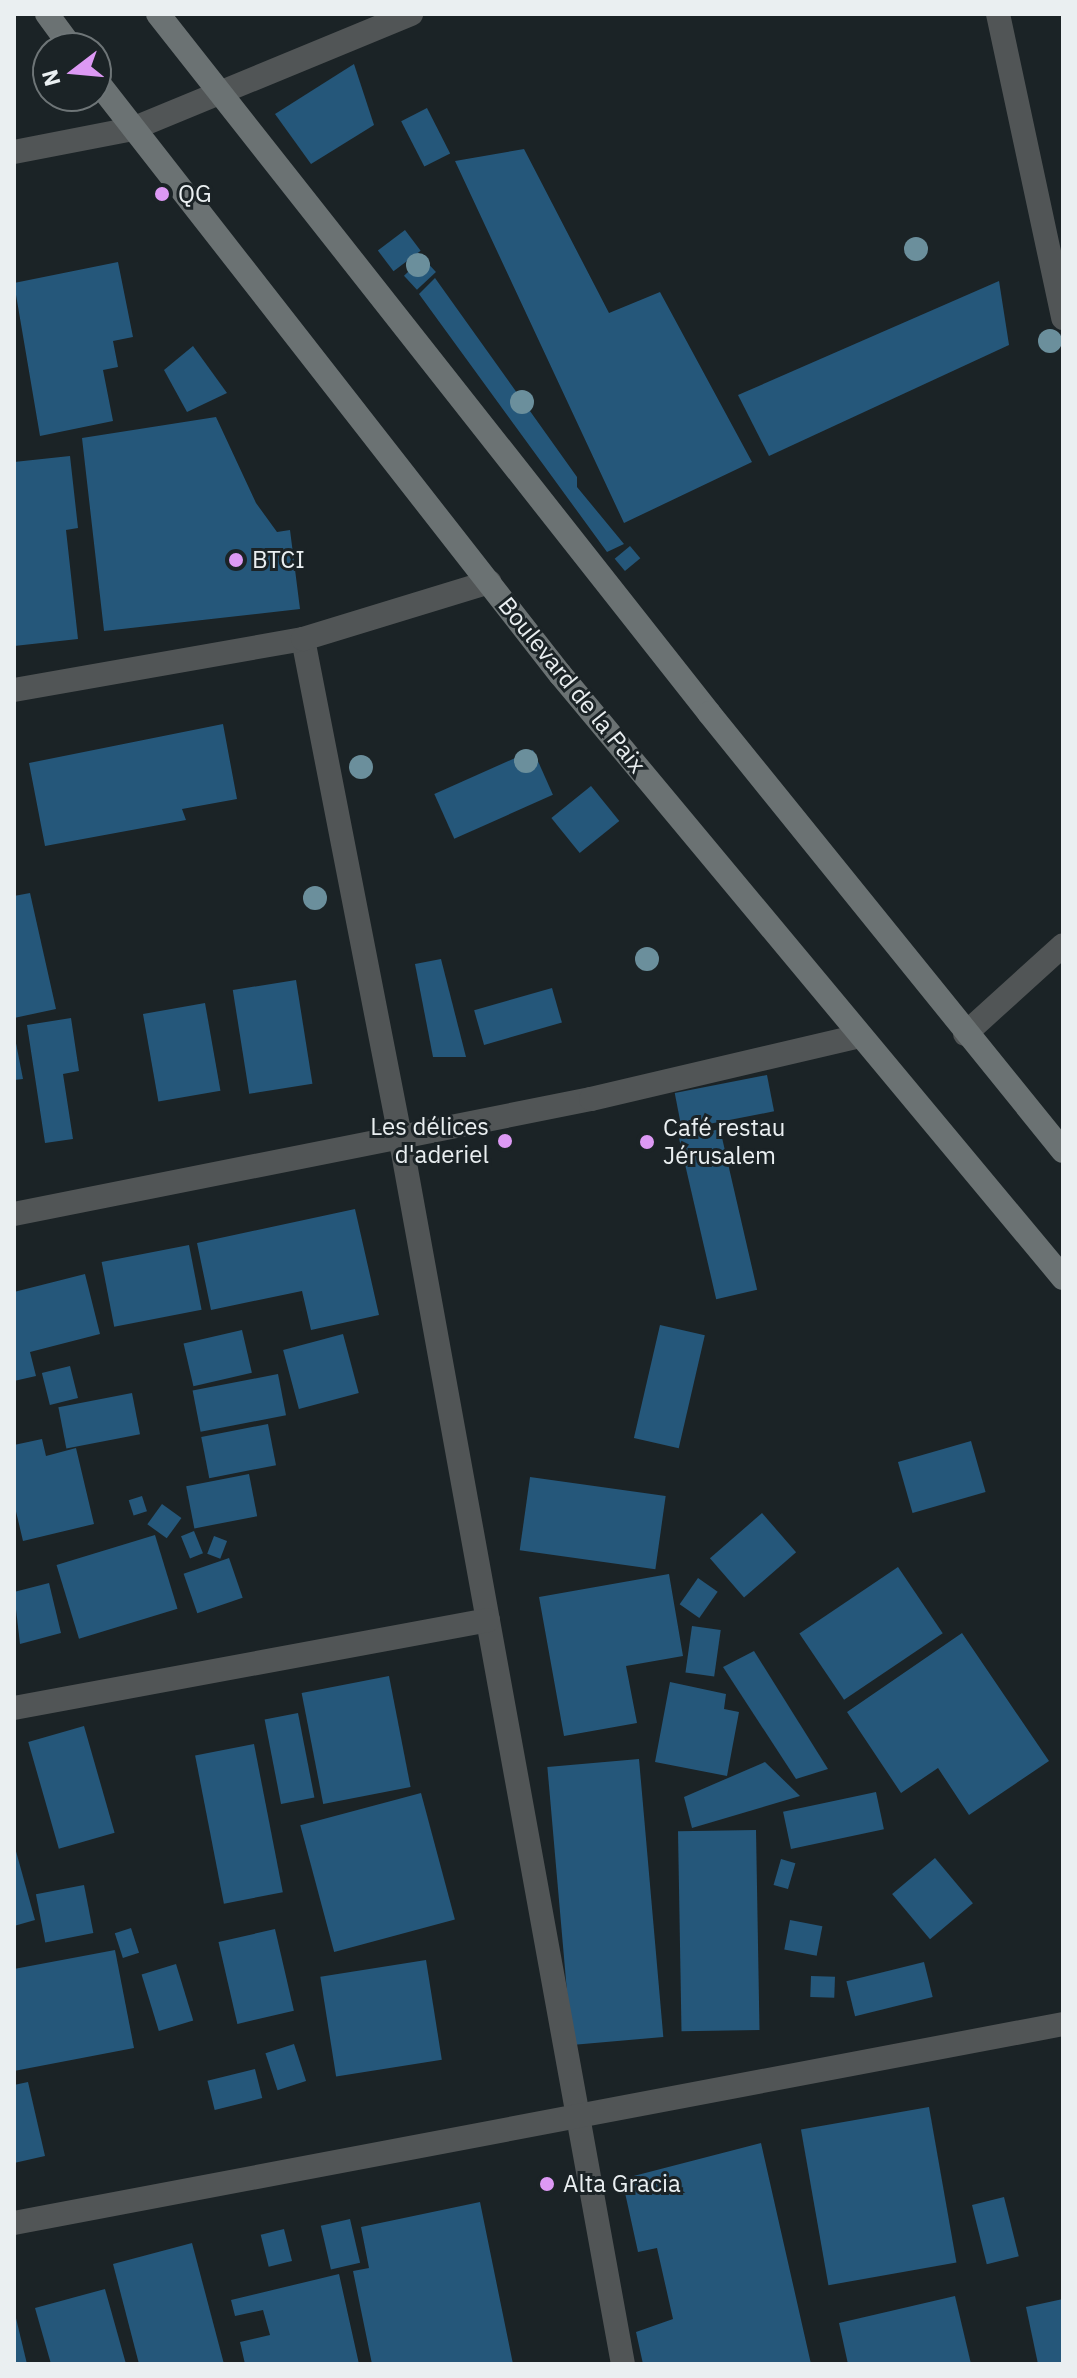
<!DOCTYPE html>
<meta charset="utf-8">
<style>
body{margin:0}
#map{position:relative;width:1077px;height:2378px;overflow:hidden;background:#1b2326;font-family:"IBM Plex Sans",sans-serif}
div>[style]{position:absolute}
.building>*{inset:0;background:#25577a;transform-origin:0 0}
.street>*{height:24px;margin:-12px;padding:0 12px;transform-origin:12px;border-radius:12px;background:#515556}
.secondary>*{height:24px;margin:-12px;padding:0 12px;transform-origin:12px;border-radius:12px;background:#6b7273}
.trees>*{width:24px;height:24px;margin:-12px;border-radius:50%;background:#6b8f9c}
.dots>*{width:22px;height:22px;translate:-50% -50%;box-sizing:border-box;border:4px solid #1b2326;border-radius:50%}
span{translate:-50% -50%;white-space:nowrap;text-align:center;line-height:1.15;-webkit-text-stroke:6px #1b2326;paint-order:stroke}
.poi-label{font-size:24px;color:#eaeff1}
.left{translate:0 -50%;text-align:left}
.right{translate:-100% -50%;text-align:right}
.street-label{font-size:24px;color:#eaeff1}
.frame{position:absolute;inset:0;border:16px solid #eaeff1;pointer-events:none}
.north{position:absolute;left:32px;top:32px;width:80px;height:80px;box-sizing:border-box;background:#1b2326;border:2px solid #6e7577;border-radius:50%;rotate:254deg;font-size:22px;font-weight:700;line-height:32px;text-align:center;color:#eaeff1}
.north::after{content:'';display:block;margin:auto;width:28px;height:36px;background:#dd99f4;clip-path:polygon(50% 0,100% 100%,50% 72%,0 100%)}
</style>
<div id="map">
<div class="building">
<div style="clip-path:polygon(354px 64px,374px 125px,311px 164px,275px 114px)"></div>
<div style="left:427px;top:108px;width:51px;height:29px;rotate:63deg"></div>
<div style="clip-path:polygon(524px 149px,609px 313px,660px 292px,752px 462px,624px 523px,455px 161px)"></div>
<div style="left:405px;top:230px;width:26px;height:34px;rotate:53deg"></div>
<div style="left:423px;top:258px;width:19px;height:26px;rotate:47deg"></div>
<div style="clip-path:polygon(118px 262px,133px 337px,113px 341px,118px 367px,103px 370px,113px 421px,40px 436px,14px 283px)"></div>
<div style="clip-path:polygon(435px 278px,577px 477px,577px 487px,624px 544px,607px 552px,419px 294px)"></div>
<div style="clip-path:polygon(999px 281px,1009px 345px,769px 456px,738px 395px)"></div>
<div style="clip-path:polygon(193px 346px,227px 393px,187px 412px,164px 370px)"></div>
<div style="clip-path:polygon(216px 417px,256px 503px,277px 532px,290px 530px,300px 609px,104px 631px,82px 438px)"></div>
<div style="clip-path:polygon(70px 456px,78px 528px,66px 530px,78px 639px,14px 646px,14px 462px)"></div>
<div style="left:630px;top:546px;width:16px;height:20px;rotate:50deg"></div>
<div style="clip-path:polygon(223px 724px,237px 799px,182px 809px,186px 820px,45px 846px,29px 763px)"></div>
<div style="left:533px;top:750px;width:49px;height:108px;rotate:66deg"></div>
<div style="left:591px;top:786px;width:45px;height:51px;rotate:51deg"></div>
<div style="clip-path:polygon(30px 893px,56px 1009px,14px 1018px,14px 896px)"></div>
<div style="clip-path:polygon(441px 959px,466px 1057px,433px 1057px,415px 964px)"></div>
<div style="left:296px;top:980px;width:105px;height:64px;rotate:81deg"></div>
<div style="left:552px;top:988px;width:36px;height:81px;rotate:74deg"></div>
<div style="left:205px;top:1003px;width:89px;height:63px;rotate:80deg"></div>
<div style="clip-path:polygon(71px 1018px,79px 1071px,63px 1074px,73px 1139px,45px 1143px,27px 1025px)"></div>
<div style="clip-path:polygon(14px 1033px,23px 1079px,14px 1080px)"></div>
<div style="left:767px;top:1075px;width:37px;height:94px;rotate:79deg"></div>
<div style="left:720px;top:1129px;width:165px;height:42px;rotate:77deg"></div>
<div style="clip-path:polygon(355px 1209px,379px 1315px,311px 1330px,302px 1291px,211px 1310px,197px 1243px)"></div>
<div style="left:189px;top:1245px;width:66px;height:89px;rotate:79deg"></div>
<div style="clip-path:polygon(85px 1274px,100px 1334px,30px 1352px,36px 1376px,14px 1381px,14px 1292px)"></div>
<div style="left:660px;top:1325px;width:46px;height:116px;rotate:13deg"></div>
<div style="left:242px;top:1330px;width:44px;height:60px;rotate:77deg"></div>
<div style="left:343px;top:1334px;width:61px;height:62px;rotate:75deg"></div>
<div style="left:70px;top:1366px;width:33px;height:29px;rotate:76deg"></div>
<div style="left:278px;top:1374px;width:42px;height:87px;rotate:79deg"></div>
<div style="left:132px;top:1393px;width:42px;height:75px;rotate:79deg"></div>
<div style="left:268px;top:1424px;width:42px;height:68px;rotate:79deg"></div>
<div style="clip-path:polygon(42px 1439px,46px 1456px,76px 1448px,94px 1524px,23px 1541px,14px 1503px,14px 1445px)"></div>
<div style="left:971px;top:1441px;width:53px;height:76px;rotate:74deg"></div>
<div style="left:249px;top:1474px;width:43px;height:64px;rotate:79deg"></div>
<div style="left:530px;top:1477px;width:137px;height:74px;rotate:8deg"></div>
<div style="left:142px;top:1496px;width:16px;height:14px;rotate:72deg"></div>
<div style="left:162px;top:1504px;width:24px;height:25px;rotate:36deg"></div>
<div style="left:762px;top:1513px;width:52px;height:69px;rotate:49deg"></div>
<div style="left:194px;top:1531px;width:24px;height:14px;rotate:68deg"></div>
<div style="left:155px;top:1535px;width:77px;height:103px;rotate:73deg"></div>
<div style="left:214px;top:1536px;width:14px;height:19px;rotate:21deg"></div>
<div style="left:229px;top:1558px;width:42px;height:48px;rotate:71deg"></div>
<div style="left:898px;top:1567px;width:80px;height:119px;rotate:56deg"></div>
<div style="clip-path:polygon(669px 1574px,683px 1656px,626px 1666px,637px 1723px,564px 1736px,539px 1597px)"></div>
<div style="left:698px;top:1578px;width:24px;height:32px;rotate:35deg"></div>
<div style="clip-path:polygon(49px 1583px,61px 1633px,20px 1644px,14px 1592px)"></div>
<div style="left:692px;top:1626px;width:29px;height:47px;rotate:8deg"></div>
<div style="clip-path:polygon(962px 1633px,1049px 1761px,969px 1815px,938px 1768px,901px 1793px,847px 1712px)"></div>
<div style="clip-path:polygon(754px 1651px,828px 1769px,796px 1779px,723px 1667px)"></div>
<div style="left:389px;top:1676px;width:113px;height:89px;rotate:79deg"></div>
<div style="clip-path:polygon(670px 1682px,726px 1694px,724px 1709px,739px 1712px,727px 1776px,655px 1762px)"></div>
<div style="left:298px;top:1713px;width:86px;height:34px;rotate:79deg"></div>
<div style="left:84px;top:1726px;width:111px;height:58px;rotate:74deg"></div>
<div style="left:254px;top:1744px;width:151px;height:60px;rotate:79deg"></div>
<div style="left:639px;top:1759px;width:279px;height:92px;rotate:85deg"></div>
<div style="clip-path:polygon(765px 1762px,800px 1796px,692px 1828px,684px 1797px)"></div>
<div style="left:876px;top:1792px;width:38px;height:95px;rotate:78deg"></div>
<div style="left:421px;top:1793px;width:131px;height:125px;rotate:75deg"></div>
<div style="left:756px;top:1830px;width:200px;height:78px;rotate:89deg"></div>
<div style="clip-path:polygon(14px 1844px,35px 1920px,14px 1926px)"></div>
<div style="left:935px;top:1858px;width:59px;height:56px;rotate:50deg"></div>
<div style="left:781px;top:1859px;width:15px;height:27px;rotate:16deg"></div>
<div style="left:84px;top:1885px;width:49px;height:49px;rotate:79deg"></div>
<div style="left:790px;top:1920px;width:33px;height:30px;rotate:11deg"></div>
<div style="left:131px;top:1928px;width:26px;height:17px;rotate:72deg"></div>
<div style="left:275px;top:1929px;width:84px;height:58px;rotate:77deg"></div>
<div style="clip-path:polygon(115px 1950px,134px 2048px,14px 2071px,14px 1969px)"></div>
<div style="left:426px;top:1960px;width:101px;height:107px;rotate:81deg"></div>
<div style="left:924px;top:1962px;width:36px;height:80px;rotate:76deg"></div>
<div style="left:176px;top:1964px;width:59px;height:36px;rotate:73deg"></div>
<div style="left:811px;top:1976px;width:24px;height:21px;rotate:2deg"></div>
<div style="left:294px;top:2044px;width:39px;height:30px;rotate:72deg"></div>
<div style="left:255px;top:2069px;width:30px;height:49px;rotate:76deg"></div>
<div style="clip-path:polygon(28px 2082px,45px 2156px,14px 2163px,14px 2085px)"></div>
<div style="left:929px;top:2107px;width:158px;height:130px;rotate:80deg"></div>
<div style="clip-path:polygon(761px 2143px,811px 2364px,643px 2364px,636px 2332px,673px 2319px,657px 2248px,638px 2252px,622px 2179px)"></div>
<div style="left:1004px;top:2197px;width:61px;height:33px;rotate:76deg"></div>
<div style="clip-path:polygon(480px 2202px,513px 2364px,372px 2364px,353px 2271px,369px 2268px,361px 2227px)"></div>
<div style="left:350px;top:2219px;width:45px;height:30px;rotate:77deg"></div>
<div style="left:284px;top:2229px;width:33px;height:24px;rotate:76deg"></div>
<div style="clip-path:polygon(192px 2243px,224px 2364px,139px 2364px,113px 2264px)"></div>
<div style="clip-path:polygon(339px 2274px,359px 2364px,245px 2364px,240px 2342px,270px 2335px,263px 2310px,235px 2316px,231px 2300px)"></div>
<div style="clip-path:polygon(105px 2289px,126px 2364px,51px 2364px,35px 2308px)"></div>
<div style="clip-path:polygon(955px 2296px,971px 2364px,848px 2364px,839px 2323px)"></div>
<div style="clip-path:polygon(1063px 2299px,1063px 2364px,1038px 2364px,1026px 2307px)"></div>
<div style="clip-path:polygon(15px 2314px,27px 2364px,14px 2364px)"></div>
</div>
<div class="street">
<div style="left:998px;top:14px;width:311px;rotate:77.9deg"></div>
<div style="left:14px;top:152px;width:120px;rotate:-11deg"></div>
<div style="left:132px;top:129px;width:302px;rotate:-22.4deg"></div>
<div style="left:303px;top:639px;width:506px;rotate:78.96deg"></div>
<div style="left:400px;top:1136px;width:1248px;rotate:79.71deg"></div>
<div style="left:14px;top:690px;width:293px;rotate:-10deg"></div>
<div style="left:303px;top:639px;width:195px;rotate:-17deg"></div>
<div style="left:965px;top:1034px;width:132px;rotate:-42.2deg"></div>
<div style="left:14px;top:1214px;width:588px;rotate:-11.27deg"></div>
<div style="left:591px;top:1099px;width:275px;rotate:-13.2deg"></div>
<div style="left:14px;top:1708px;width:482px;rotate:-10.5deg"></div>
<div style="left:14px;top:2223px;width:1068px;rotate:-10.74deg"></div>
</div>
<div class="secondary">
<div style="left:47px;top:14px;width:42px;rotate:53.7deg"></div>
<div style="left:158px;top:14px;width:890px;rotate:51.75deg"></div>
<div style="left:709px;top:713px;width:563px;rotate:51.05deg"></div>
<div style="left:96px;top:80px;width:754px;rotate:52.01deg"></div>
<div style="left:560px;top:674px;width:786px;rotate:50.21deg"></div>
</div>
<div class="trees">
<div style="left:916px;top:249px"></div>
<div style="left:418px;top:265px"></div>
<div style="left:1050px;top:341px"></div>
<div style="left:522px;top:402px"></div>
<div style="left:526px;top:761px"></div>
<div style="left:361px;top:767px"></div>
<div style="left:315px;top:898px"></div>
<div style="left:647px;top:959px"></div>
</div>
<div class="dots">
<div style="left:162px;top:194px;background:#dd99f4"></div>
<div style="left:236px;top:560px;background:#dd99f4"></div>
<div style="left:505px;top:1141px;background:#dd99f4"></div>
<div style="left:647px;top:1142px;background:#dd99f4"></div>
<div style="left:547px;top:2184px;background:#dd99f4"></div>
</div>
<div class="poi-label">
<span class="left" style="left:178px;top:194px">QG</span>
<span class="left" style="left:252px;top:560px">BTCI</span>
<span class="right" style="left:489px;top:1141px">Les délices<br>d'aderiel</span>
<span class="left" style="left:663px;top:1142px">Café restau<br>Jérusalem</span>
<span class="left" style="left:563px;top:2184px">Alta Gracia</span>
</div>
<div class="street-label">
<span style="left:572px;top:685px;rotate:51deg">Boulevard de la Paix</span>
</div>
<div class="frame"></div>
<div class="north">N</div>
</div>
